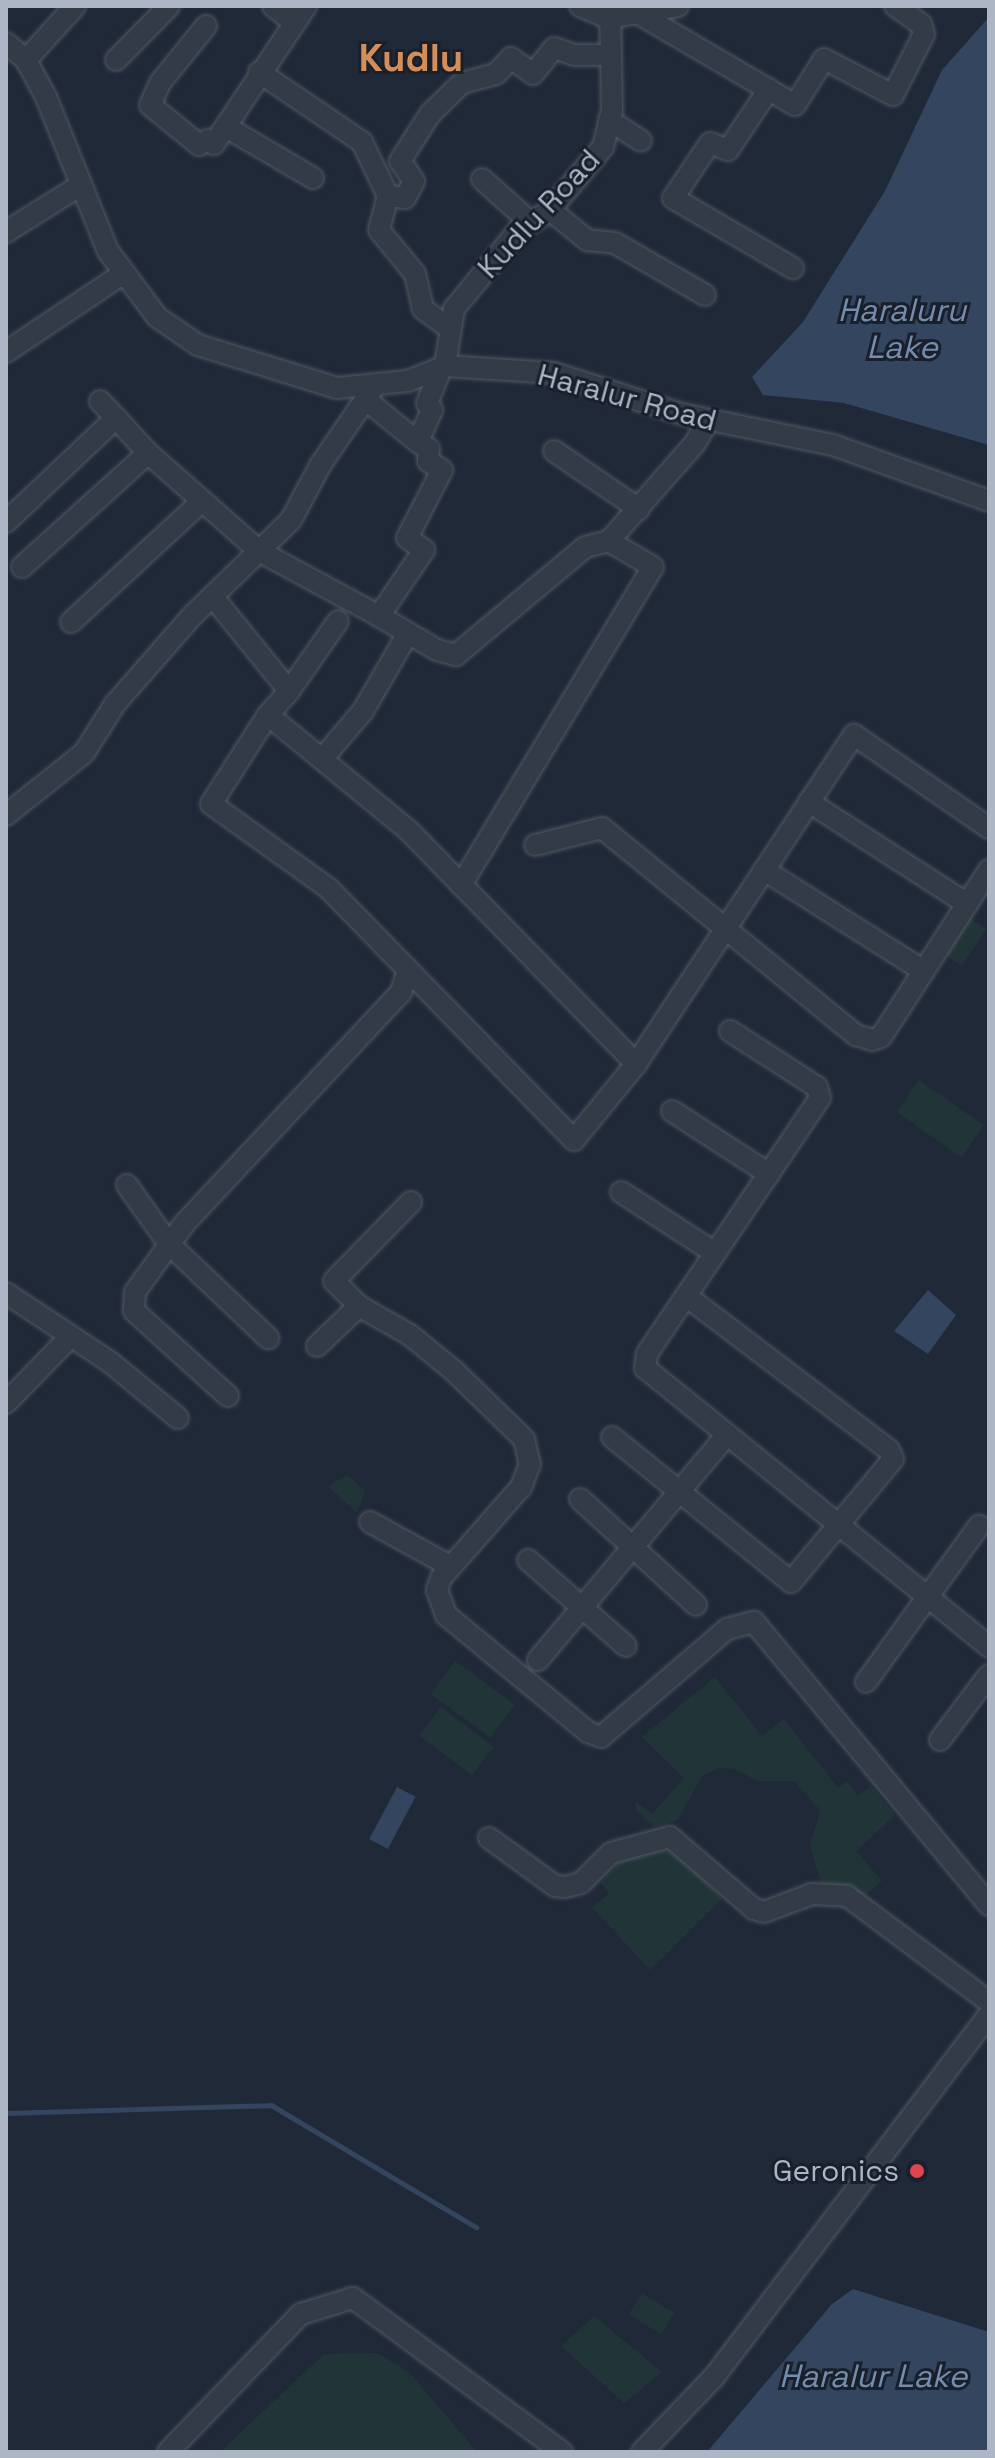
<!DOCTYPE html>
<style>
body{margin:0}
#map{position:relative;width:995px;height:2458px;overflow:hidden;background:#202937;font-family:"Space Grotesk",sans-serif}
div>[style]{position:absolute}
.green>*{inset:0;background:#213538;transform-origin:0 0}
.water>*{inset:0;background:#33455f;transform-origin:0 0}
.stream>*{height:5px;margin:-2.5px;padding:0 2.5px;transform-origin:2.5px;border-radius:2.5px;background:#33455f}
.roads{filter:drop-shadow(0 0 2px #505965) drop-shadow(0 0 2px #505965)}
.minor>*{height:20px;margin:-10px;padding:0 10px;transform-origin:10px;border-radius:10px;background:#333b47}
.dots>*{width:22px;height:22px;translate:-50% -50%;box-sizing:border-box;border:4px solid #19202c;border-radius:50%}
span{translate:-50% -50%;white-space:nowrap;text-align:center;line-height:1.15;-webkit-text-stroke:6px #19202c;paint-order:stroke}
.street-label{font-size:30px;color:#adb6c4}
.poi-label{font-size:30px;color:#adb6c4}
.right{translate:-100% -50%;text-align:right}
.water-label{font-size:32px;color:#748dad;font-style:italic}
.district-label{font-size:38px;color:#d38e59;font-weight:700}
.frame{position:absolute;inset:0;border:8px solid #adb6c4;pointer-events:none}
</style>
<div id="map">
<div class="green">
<div style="left:968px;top:917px;width:22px;height:44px;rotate:34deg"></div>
<div style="left:919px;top:1080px;width:79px;height:39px;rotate:35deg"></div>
<div style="clip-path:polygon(347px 1475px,365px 1490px,357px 1513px,328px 1486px)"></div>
<div style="left:455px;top:1661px;width:74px;height:41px;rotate:36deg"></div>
<div style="clip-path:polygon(715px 1677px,762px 1736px,784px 1719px,838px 1788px,847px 1781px,858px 1795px,871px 1786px,895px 1815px,856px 1851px,882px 1881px,863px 1897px,849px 1888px,821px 1883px,810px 1846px,820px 1810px,794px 1781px,758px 1781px,734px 1769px,719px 1768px,702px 1776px,678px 1820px,654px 1827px,636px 1810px,635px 1801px,652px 1814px,684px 1778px,642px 1737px)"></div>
<div style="left:441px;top:1707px;width:66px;height:36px;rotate:37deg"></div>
<div style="clip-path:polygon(646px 1851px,666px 1851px,684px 1858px,722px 1899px,650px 1970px,592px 1907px,609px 1894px,601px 1883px,616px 1865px)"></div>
<div style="left:642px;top:2293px;width:38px;height:25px;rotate:32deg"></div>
<div style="clip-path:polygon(594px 2316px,662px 2372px,624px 2403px,561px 2346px)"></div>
<div style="clip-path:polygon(377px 2353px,409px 2372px,477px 2452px,220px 2452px,324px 2354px)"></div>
</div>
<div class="water">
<div style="clip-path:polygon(989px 17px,989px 445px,844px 403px,763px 395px,752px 377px,803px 322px,885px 191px,942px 70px)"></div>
<div style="clip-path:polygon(928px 1290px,956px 1315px,928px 1354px,894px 1331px)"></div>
<div style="left:397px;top:1787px;width:21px;height:59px;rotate:28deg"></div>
<div style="clip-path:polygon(853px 2289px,989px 2332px,989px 2452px,707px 2452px,832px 2304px)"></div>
</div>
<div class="stream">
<div style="left:6px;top:2113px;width:265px;rotate:-1.7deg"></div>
<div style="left:271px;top:2105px;width:239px;rotate:30.8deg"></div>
</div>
<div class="roads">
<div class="minor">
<div style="left:273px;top:6px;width:24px;rotate:38deg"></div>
<div style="left:580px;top:6px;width:30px;rotate:23deg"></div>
<div style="left:608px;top:18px;width:71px;rotate:-9.7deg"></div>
<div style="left:641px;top:15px;width:178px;rotate:30.3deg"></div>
<div style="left:795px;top:105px;width:54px;rotate:-57.8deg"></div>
<div style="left:824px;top:59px;width:78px;rotate:27.6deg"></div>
<div style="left:893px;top:95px;width:68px;rotate:-63.1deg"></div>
<div style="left:924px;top:34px;width:10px;rotate:-107deg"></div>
<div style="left:921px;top:24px;width:32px;rotate:-145deg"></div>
<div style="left:206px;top:26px;width:73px;rotate:128.9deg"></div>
<div style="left:160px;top:83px;width:24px;rotate:114deg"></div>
<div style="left:150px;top:105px;width:63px;rotate:39.2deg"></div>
<div style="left:199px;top:145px;width:10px;rotate:-29deg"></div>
<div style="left:208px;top:140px;width:7px;rotate:34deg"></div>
<div style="left:214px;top:144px;width:166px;rotate:-56.3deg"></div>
<div style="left:6px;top:43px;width:26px;rotate:40deg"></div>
<div style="left:26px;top:60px;width:42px;rotate:61.6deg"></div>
<div style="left:46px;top:97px;width:166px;rotate:68.1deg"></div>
<div style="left:108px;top:251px;width:82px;rotate:53.4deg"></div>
<div style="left:157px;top:317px;width:50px;rotate:34.3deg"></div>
<div style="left:198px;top:345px;width:145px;rotate:17.2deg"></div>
<div style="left:337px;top:388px;width:71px;rotate:-5.6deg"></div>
<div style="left:408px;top:381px;width:40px;rotate:-22deg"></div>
<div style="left:445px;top:366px;width:109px;rotate:3.7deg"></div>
<div style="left:554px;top:373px;width:134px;rotate:17.8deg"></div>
<div style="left:682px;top:414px;width:154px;rotate:11.6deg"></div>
<div style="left:833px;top:445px;width:166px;rotate:19.7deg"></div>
<div style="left:26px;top:60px;width:73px;rotate:-47.8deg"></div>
<div style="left:116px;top:60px;width:76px;rotate:-45.5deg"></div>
<div style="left:259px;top:72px;width:125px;rotate:34.2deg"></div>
<div style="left:362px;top:142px;width:60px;rotate:64.3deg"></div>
<div style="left:388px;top:196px;width:35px;rotate:105deg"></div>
<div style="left:379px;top:230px;width:57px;rotate:50.7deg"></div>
<div style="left:415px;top:274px;width:36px;rotate:77deg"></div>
<div style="left:423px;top:309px;width:34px;rotate:36deg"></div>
<div style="left:769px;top:89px;width:73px;rotate:123.9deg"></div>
<div style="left:728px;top:150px;width:19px;rotate:-159deg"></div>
<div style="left:710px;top:143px;width:66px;rotate:123.9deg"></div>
<div style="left:673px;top:198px;width:139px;rotate:30.3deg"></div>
<div style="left:609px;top:120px;width:38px;rotate:33deg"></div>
<div style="left:226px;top:127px;width:101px;rotate:30.4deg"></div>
<div style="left:482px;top:179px;width:64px;rotate:41.9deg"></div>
<div style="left:388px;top:196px;width:17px;rotate:7deg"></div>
<div style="left:405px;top:198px;width:19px;rotate:-62deg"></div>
<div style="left:414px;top:181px;width:24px;rotate:-125deg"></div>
<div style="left:400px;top:161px;width:56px;rotate:-57.4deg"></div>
<div style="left:430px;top:114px;width:45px;rotate:-44.1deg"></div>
<div style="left:462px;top:83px;width:35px;rotate:-15deg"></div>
<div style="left:496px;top:74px;width:22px;rotate:-47deg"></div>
<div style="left:511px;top:58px;width:27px;rotate:36deg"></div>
<div style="left:533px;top:74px;width:33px;rotate:-51deg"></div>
<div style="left:554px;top:48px;width:21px;rotate:19deg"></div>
<div style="left:574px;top:55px;width:35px"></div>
<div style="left:550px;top:210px;width:48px;rotate:39deg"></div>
<div style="left:587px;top:240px;width:28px;rotate:6deg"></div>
<div style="left:615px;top:243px;width:104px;rotate:30deg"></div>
<div style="left:6px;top:232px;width:89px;rotate:-32.1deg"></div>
<div style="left:6px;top:352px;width:142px;rotate:-33.8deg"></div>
<div style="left:445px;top:366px;width:58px;rotate:-81deg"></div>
<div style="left:454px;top:309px;width:101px;rotate:-50.6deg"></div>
<div style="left:518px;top:231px;width:38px;rotate:-33deg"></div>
<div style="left:550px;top:210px;width:82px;rotate:-49.9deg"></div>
<div style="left:603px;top:147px;width:38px;rotate:-76deg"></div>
<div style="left:612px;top:110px;width:104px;rotate:-91.1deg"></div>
<div style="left:440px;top:371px;width:35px;rotate:112deg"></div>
<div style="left:427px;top:403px;width:9px;rotate:54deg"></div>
<div style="left:432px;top:410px;width:35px;rotate:114deg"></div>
<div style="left:418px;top:442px;width:13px;rotate:32deg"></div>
<div style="left:429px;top:449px;width:12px;rotate:95deg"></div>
<div style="left:428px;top:461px;width:17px;rotate:33deg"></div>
<div style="left:442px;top:470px;width:76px;rotate:117.2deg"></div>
<div style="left:407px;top:538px;width:21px;rotate:35deg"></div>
<div style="left:424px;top:550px;width:80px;rotate:124.3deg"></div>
<div style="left:379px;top:616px;width:67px;rotate:30.4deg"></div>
<div style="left:437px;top:650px;width:20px;rotate:15deg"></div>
<div style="left:456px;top:655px;width:168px;rotate:-39.9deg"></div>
<div style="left:585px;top:547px;width:25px;rotate:-14deg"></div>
<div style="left:365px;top:399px;width:68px;rotate:39.1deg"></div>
<div style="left:100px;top:401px;width:23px;rotate:47deg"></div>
<div style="left:554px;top:451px;width:103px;rotate:34.3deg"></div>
<div style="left:6px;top:522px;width:151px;rotate:-43.4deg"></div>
<div style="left:116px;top:418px;width:47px;rotate:47.6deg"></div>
<div style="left:148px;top:453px;width:148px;rotate:41.4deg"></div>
<div style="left:259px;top:551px;width:136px;rotate:28.4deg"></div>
<div style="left:22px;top:567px;width:170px;rotate:-42.1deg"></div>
<div style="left:213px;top:597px;width:121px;rotate:51deg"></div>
<div style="left:289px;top:691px;width:32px;rotate:131deg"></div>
<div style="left:71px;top:622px;width:177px;rotate:-42.7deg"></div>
<div style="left:289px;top:691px;width:85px;rotate:-55deg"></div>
<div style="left:322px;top:759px;width:63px;rotate:-49.5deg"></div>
<div style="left:363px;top:711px;width:90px;rotate:-60deg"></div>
<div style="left:809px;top:802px;width:188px;rotate:32.8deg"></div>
<div style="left:6px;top:815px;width:100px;rotate:-38.5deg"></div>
<div style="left:84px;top:753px;width:58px;rotate:-57.7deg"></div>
<div style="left:115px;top:704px;width:118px;rotate:-48.8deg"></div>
<div style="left:193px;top:615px;width:136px;rotate:-44.1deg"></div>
<div style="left:291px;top:520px;width:64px;rotate:-61.8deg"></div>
<div style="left:321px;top:464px;width:92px;rotate:-55.6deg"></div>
<div style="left:535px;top:845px;width:69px;rotate:-14.2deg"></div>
<div style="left:602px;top:828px;width:328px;rotate:39.2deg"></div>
<div style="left:856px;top:1035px;width:17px;rotate:17deg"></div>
<div style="left:872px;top:1040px;width:9px;rotate:-18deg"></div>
<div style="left:881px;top:1037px;width:199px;rotate:-57.1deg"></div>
<div style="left:764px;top:870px;width:189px;rotate:32.3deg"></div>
<div style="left:461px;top:885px;width:371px;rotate:-58.9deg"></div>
<div style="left:653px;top:567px;width:51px;rotate:-149.4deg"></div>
<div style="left:609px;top:541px;width:130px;rotate:-48.7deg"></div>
<div style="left:695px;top:443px;width:26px;rotate:-59deg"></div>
<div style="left:730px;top:1031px;width:103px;rotate:32.8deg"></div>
<div style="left:817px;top:1087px;width:11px;rotate:75deg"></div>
<div style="left:820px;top:1098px;width:309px;rotate:124.1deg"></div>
<div style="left:647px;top:1354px;width:14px;rotate:98deg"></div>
<div style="left:645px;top:1368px;width:443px;rotate:39deg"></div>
<div style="left:636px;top:1064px;width:98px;rotate:129.2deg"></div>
<div style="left:574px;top:1140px;width:352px;rotate:-134.3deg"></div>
<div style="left:328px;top:888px;width:144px;rotate:-144.3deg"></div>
<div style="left:211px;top:804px;width:106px;rotate:-57.4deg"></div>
<div style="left:268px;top:715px;width:181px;rotate:39.4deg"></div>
<div style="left:408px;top:830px;width:327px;rotate:45.7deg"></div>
<div style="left:636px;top:1064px;width:395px;rotate:-56.5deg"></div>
<div style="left:854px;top:735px;width:164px;rotate:34.6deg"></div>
<div style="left:672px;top:1111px;width:116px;rotate:33deg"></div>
<div style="left:127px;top:1185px;width:72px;rotate:54.6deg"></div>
<div style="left:169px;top:1244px;width:137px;rotate:43.5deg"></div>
<div style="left:621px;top:1192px;width:112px;rotate:33deg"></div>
<div style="left:411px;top:1202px;width:110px;rotate:134.3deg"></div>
<div style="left:334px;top:1281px;width:35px;rotate:45deg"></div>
<div style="left:359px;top:1306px;width:59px;rotate:29.6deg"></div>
<div style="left:410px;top:1335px;width:57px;rotate:39.3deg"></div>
<div style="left:454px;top:1371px;width:98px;rotate:44.2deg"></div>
<div style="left:524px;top:1439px;width:26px;rotate:77deg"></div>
<div style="left:530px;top:1464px;width:25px;rotate:111deg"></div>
<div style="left:521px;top:1487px;width:121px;rotate:131.3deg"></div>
<div style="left:441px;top:1578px;width:13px;rotate:108deg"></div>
<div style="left:437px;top:1590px;width:27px;rotate:70deg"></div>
<div style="left:446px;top:1615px;width:184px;rotate:39.5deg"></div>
<div style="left:588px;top:1732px;width:14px;rotate:21deg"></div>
<div style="left:601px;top:1737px;width:166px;rotate:-40.6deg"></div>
<div style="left:727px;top:1629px;width:28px;rotate:-15deg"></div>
<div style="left:754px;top:1622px;width:368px;rotate:50.3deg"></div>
<div style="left:6px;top:1293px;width:125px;rotate:33.6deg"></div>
<div style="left:110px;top:1362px;width:88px;rotate:39.5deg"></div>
<div style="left:317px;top:1346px;width:58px;rotate:-43.6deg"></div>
<div style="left:228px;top:1396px;width:127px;rotate:-137.9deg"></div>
<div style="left:134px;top:1311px;width:19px;rotate:-87deg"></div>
<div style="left:135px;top:1292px;width:84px;rotate:-54.2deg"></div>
<div style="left:184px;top:1224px;width:318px;rotate:-46.9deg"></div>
<div style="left:401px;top:992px;width:23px;rotate:-72deg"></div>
<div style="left:6px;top:1403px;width:93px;rotate:-45.9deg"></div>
<div style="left:612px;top:1437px;width:230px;rotate:39deg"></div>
<div style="left:791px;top:1582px;width:160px;rotate:-50.3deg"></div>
<div style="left:893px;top:1459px;width:10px;rotate:-114deg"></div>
<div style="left:889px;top:1450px;width:255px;rotate:-142.8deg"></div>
<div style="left:580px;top:1499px;width:157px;rotate:42.4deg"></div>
<div style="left:370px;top:1522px;width:91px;rotate:28.8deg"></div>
<div style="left:528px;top:1560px;width:130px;rotate:41.3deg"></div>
<div style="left:538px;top:1660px;width:294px;rotate:-50deg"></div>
<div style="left:866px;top:1682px;width:193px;rotate:-54.1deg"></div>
<div style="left:940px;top:1740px;width:81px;rotate:-53deg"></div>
<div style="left:489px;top:1838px;width:82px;rotate:36deg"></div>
<div style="left:555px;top:1886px;width:10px;rotate:6deg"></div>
<div style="left:565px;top:1887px;width:16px;rotate:-14deg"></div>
<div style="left:581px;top:1883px;width:42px;rotate:-45deg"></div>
<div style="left:611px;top:1853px;width:61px;rotate:-15.2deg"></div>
<div style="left:670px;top:1837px;width:111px;rotate:40.6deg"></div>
<div style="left:754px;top:1909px;width:10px;rotate:17deg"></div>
<div style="left:764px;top:1912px;width:51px;rotate:-20.6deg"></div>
<div style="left:812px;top:1894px;width:35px;rotate:3deg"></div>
<div style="left:847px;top:1896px;width:177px;rotate:36.7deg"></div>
<div style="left:168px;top:2452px;width:192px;rotate:-46.1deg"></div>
<div style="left:301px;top:2314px;width:54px;rotate:-17.1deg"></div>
<div style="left:353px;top:2298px;width:260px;rotate:36.4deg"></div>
<div style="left:642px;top:2452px;width:104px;rotate:-46.2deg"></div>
<div style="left:714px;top:2377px;width:455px;rotate:-52.8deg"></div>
</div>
</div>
<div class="dots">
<div style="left:917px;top:2171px;background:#e0444e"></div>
</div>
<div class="street-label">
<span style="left:539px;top:214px;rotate:-47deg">Kudlu Road</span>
<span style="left:627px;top:398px;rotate:15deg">Haralur Road</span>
</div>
<div class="poi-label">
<span class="right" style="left:899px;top:2171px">Geronics</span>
</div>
<div class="water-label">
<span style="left:902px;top:329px">Haraluru<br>Lake</span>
<span style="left:873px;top:2376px">Haralur Lake</span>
</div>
<div class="district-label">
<span style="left:411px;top:59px">Kudlu</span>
</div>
<div class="frame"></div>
</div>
